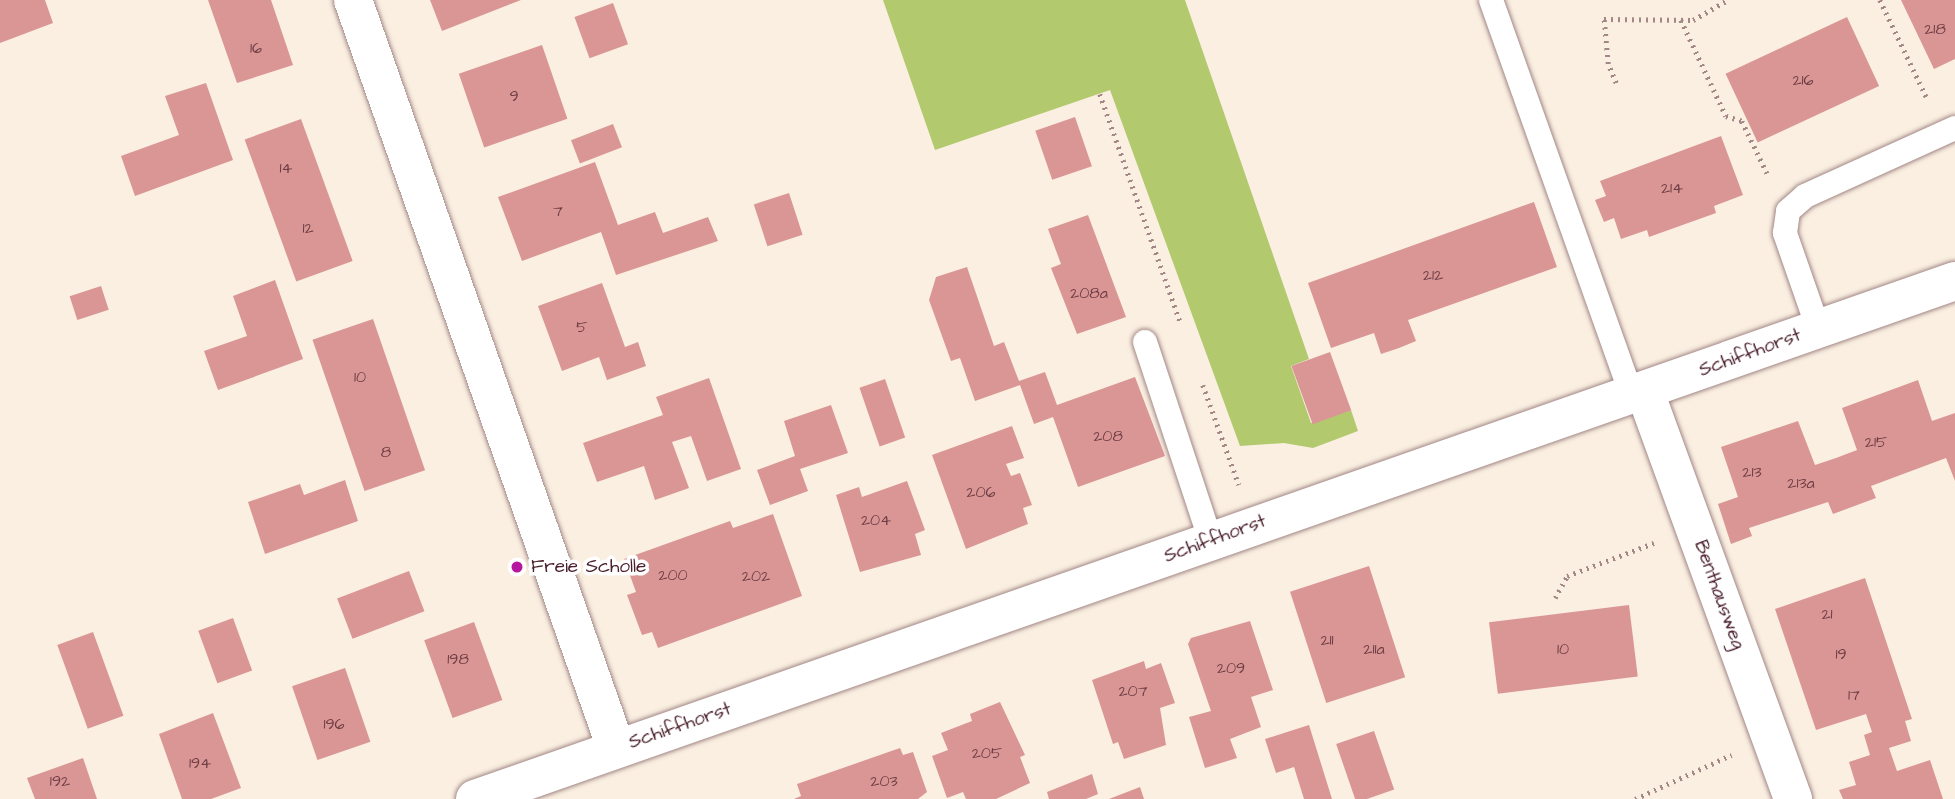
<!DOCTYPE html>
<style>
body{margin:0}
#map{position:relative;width:1955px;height:799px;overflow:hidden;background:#faefe1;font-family:"Architects Daughter",sans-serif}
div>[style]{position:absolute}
.green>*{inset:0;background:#b2c96e}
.building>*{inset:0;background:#da9694;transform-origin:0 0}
.path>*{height:4.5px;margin-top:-2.25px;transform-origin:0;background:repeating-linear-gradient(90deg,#a28786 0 2px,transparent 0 7px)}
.roads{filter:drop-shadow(0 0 2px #a28786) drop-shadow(0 0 2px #a28786)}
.service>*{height:24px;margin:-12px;padding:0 12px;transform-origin:12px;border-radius:12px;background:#fff}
.minor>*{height:38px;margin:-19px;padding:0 19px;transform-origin:19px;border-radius:19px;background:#fff}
.dots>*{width:19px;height:19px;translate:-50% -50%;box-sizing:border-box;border:4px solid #fff;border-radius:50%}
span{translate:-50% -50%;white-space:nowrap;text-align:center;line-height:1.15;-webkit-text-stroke:7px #fff;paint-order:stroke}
.number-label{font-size:16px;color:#6e3d45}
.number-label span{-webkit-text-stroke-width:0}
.street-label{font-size:19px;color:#4a1f2b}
.poi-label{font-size:19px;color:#4a1f2b}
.left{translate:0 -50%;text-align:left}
</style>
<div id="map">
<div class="green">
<div style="clip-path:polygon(883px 0,1185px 0,1309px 359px,1291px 366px,1311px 423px,1351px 410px,1358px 431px,1313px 448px,1284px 443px,1240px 446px,1110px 90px,935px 150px)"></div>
</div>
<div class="building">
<div style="clip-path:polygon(0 0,45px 0,53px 23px,0 43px)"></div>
<div style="clip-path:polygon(208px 0,271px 0,293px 65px,237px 83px)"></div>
<div style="clip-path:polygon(430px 0,521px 0,442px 31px)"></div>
<div style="clip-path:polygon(1901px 0,1955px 0,1955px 59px,1934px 69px)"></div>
<div style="left:613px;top:3px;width:44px;height:41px;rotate:70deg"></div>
<div style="left:1847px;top:17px;width:76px;height:134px;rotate:65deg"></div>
<div style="left:542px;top:45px;width:78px;height:88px;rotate:71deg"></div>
<div style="clip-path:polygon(206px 83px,233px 160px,135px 196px,121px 156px,179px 135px,165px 96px)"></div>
<div style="left:1075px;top:117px;width:52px;height:42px;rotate:71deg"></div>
<div style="left:301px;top:119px;width:151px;height:60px;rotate:70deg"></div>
<div style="left:613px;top:124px;width:25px;height:45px;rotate:69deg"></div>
<div style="clip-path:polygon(1721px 136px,1743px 195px,1714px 206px,1716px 213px,1649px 237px,1647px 230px,1621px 239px,1614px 218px,1604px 222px,1595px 200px,1606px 196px,1600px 181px)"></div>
<div style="clip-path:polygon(595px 162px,618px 225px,655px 212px,663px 233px,708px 217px,718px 241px,616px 275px,601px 232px,522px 261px,498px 197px)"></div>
<div style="left:789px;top:193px;width:44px;height:37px;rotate:72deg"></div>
<div style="clip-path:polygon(1534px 202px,1557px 267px,1408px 320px,1416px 341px,1399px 348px,1381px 354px,1374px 333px,1331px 348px,1308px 283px)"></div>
<div style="clip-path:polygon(1088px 215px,1126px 317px,1077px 334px,1051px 268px,1061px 264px,1048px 229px)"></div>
<div style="clip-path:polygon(967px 267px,994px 346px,1004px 342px,1019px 381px,1045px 372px,1057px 405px,1135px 377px,1165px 456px,1078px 487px,1053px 417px,1034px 424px,1020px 385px,975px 401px,960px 358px,951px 361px,929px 300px,936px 277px)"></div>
<div style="clip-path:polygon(275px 280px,303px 359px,218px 390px,204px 351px,247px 336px,233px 296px)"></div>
<div style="clip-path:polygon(602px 283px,625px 347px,638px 342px,646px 366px,607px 380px,599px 357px,562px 371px,538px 306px)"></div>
<div style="left:101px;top:286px;width:25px;height:33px;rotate:72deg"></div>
<div style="left:373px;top:319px;width:160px;height:64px;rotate:71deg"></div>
<div style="left:1330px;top:352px;width:62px;height:41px;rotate:70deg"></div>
<div style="clip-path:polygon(709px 378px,741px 469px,707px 481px,691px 436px,672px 442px,689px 488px,655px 500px,644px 466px,597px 482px,583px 443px,663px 415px,656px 397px)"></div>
<div style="left:885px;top:379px;width:62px;height:27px;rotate:71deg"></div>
<div style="clip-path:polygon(1918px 380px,1932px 421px,1955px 413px,1955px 481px,1946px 458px,1871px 486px,1876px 498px,1833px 514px,1828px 502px,1749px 528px,1752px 536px,1731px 544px,1718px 504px,1738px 497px,1721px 447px,1798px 421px,1815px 465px,1836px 458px,1857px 450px,1842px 408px)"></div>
<div style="clip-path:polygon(831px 405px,848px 453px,800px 469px,808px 491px,770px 505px,757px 470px,795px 456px,784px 421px)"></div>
<div style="clip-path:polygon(1012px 426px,1024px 458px,1006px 464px,1011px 476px,1020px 473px,1032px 505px,1023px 508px,1028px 524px,966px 549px,932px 455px)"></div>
<div style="clip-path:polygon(345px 480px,358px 521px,265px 554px,248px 502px,300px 484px,304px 495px)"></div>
<div style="clip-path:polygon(907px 481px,925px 530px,915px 534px,921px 555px,860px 572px,836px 495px,859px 487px,862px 497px)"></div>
<div style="clip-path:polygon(773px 514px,802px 596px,658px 648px,652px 632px,642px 635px,627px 595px,636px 592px,624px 559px,730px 521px,733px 528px)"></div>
<div style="left:1369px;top:566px;width:117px;height:83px;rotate:72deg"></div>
<div style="left:409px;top:571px;width:43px;height:77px;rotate:69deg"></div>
<div style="clip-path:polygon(1865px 578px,1912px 719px,1905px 721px,1911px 741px,1889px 748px,1897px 771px,1930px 760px,1943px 799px,1843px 799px,1839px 790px,1856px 785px,1849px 762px,1870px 755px,1864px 735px,1872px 732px,1866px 714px,1816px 730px,1775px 609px)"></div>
<div style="left:1629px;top:605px;width:72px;height:141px;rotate:83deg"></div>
<div style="left:233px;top:618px;width:56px;height:37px;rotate:70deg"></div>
<div style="clip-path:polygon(1250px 621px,1273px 690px,1251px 697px,1261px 727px,1230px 739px,1237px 758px,1205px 768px,1189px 717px,1211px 711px,1188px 644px,1191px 638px)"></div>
<div style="left:474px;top:622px;width:83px;height:53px;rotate:70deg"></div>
<div style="left:93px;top:632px;width:89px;height:38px;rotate:70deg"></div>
<div style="clip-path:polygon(1144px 661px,1146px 669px,1161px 663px,1175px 703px,1160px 708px,1166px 745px,1124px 759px,1118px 742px,1113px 744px,1092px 680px)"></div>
<div style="left:345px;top:668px;width:78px;height:56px;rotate:71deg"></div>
<div style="clip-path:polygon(1000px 702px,1025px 755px,1020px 757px,1030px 783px,996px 799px,966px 799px,963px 792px,947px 798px,932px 756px,948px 750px,941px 733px,972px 721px,970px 714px)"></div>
<div style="clip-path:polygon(213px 713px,241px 788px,211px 799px,182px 799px,159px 734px)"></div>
<div style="clip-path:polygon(1309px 725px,1332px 799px,1304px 799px,1294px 767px,1276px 773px,1265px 739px)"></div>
<div style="left:1374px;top:731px;width:62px;height:40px;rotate:71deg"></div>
<div style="clip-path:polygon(900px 748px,903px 755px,913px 752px,927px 792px,918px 799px,794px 799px,801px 796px,797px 784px)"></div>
<div style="clip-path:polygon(83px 758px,97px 799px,35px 799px,27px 778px)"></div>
<div style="clip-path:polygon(1092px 774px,1098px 794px,1086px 799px,1049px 799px,1047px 792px)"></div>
<div style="clip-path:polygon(1140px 787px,1144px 799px,1109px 799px)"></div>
</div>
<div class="path">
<div style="left:1880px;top:0;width:111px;rotate:64.4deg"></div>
<div style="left:1681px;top:20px;width:106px;rotate:64.9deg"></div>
<div style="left:1726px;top:116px;width:17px;rotate:17deg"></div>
<div style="left:1742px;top:121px;width:62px;rotate:64.3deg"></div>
<div style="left:1616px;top:83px;width:21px;rotate:-113deg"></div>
<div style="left:1608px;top:64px;width:45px;rotate:-95.1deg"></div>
<div style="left:1604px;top:19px;width:89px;rotate:0.6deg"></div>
<div style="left:1693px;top:20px;width:39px;rotate:-30deg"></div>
<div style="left:1100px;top:94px;width:244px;rotate:70.6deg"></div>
<div style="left:1203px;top:385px;width:106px;rotate:70.2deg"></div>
<div style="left:1555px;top:598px;width:25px;rotate:-61deg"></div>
<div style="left:1567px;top:576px;width:93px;rotate:-20.8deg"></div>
<div style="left:1635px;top:799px;width:106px;rotate:-24.6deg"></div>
</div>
<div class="roads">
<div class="service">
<div style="left:1491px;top:0;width:421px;rotate:70.4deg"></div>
<div style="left:1818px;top:328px;width:101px;rotate:-109.2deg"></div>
<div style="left:1785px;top:233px;width:22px;rotate:-82deg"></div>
<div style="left:1788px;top:211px;width:23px;rotate:-41deg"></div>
<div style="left:1805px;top:196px;width:165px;rotate:-24.4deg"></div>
<div style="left:1145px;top:342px;width:211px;rotate:71.7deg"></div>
</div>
<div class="minor">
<div style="left:353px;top:0;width:793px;rotate:70.63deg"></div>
<div style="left:1645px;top:392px;width:433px;rotate:70deg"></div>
<div style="left:475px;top:799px;width:1568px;rotate:-19.29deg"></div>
</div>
</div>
<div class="dots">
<div style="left:517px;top:567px;background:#b5179e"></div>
</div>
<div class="number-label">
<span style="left:1935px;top:29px">218</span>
<span style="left:256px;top:48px">16</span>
<span style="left:1803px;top:80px">216</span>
<span style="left:514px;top:96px">9</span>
<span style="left:286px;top:168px">14</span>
<span style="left:1672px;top:188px">214</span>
<span style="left:558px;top:211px">7</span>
<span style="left:308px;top:228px">12</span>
<span style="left:1433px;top:275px">212</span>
<span style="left:1089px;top:293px">208a</span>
<span style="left:582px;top:327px">5</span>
<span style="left:360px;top:377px">10</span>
<span style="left:1108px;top:436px">208</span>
<span style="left:1876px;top:442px">215</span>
<span style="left:386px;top:452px">8</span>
<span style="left:1752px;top:472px">213</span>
<span style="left:1801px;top:483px">213a</span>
<span style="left:981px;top:492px">206</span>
<span style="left:876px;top:520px">204</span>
<span style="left:673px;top:575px">200</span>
<span style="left:756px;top:576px">202</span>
<span style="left:1827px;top:614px">21</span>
<span style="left:1327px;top:640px">211</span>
<span style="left:1374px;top:649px">211a</span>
<span style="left:1563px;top:649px">10</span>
<span style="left:1841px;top:654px">19</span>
<span style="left:458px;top:659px">198</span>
<span style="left:1231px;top:668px">209</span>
<span style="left:1133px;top:691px">207</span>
<span style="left:1854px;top:695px">17</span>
<span style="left:334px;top:724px">196</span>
<span style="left:987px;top:753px">205</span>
<span style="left:200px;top:763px">194</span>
<span style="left:60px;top:781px">192</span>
<span style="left:884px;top:781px">203</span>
</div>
<div class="street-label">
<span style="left:1750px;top:353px;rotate:-20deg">Schiffhorst</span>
<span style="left:1215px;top:539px;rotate:-20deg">Schiffhorst</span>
<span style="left:1719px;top:595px;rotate:70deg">Benthausweg</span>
<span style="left:680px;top:726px;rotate:-19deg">Schiffhorst</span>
</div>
<div class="poi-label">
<span class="left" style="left:531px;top:567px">Freie Scholle</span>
</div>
</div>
